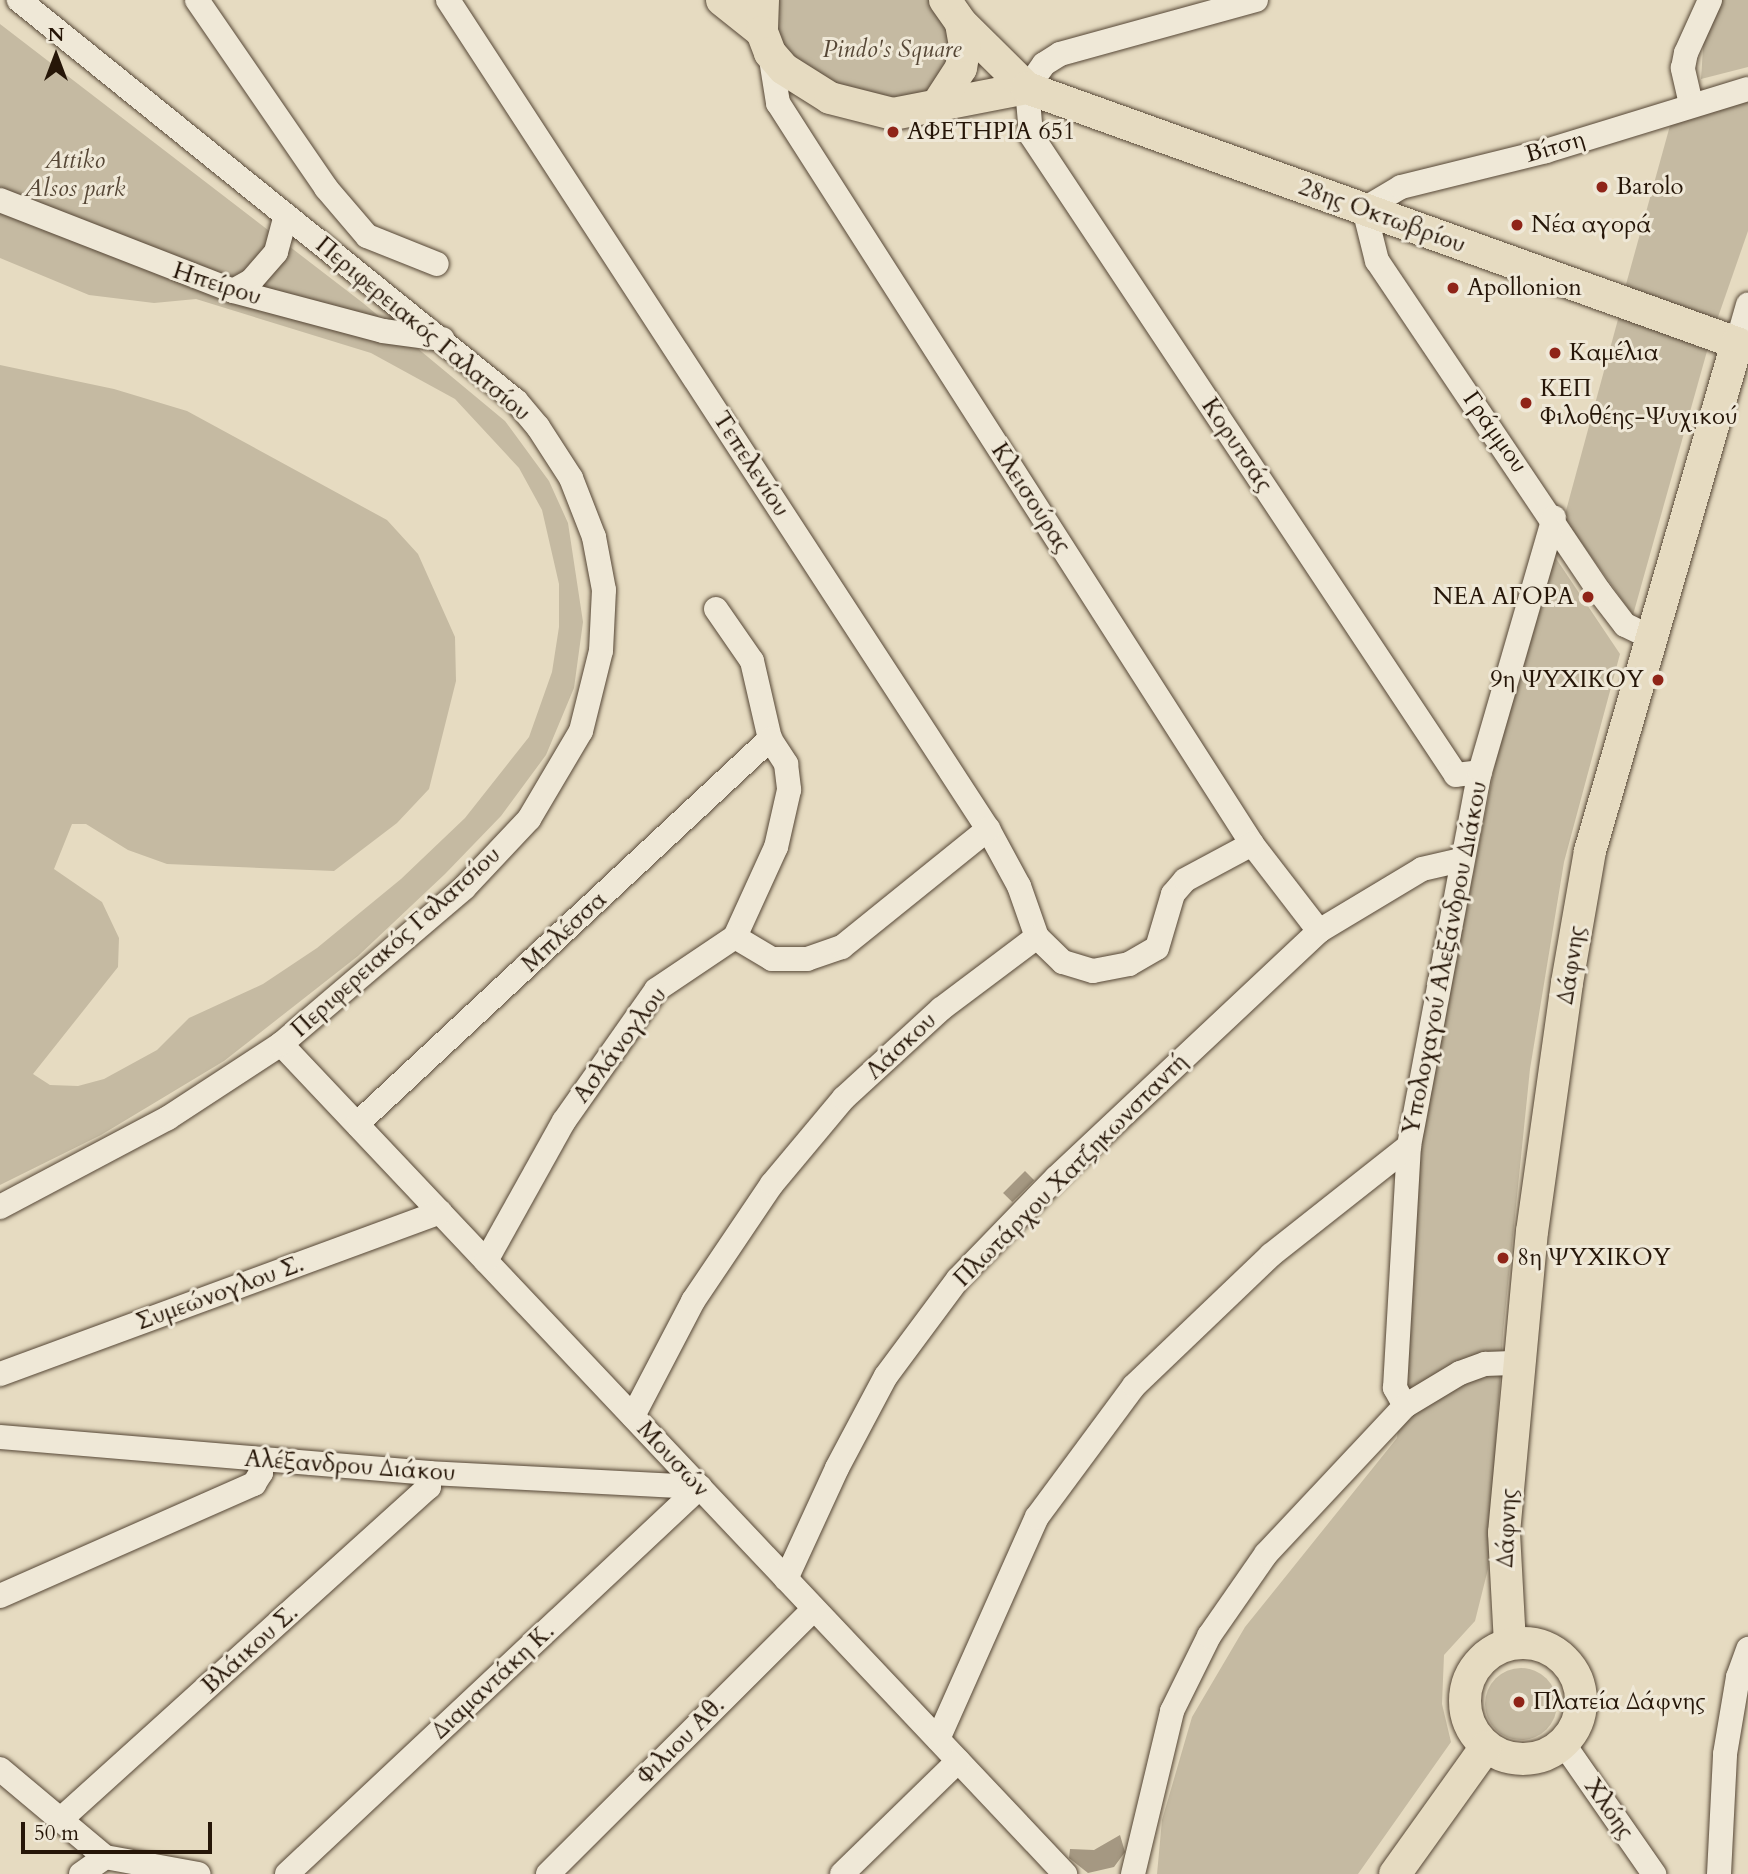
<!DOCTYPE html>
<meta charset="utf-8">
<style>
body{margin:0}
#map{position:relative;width:1748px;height:1874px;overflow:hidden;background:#e6dbc1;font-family:Cardo,serif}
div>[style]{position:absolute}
.green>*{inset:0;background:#c5baa2}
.round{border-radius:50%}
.water>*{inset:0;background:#a59882;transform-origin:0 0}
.roads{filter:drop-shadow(0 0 2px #564736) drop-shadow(0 0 2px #564736)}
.minor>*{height:24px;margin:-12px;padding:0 12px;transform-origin:12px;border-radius:12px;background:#efe8d7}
.major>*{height:32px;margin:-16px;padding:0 16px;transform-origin:16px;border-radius:16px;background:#e6dbc1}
.major>.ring{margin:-16px;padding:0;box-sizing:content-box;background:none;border:32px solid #e6dbc1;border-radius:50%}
.dots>*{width:19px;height:19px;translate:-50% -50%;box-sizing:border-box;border:4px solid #efe8d7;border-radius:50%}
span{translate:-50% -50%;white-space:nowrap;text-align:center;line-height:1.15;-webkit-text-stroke:6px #efe8d7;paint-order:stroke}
.park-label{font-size:24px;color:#564736;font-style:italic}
.poi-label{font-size:24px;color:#261608}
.left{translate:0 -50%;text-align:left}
.right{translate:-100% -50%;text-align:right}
.street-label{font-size:24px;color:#261608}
.north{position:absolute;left:21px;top:21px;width:70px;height:70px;-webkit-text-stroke:5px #efe8d7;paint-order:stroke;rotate:0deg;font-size:19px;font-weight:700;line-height:28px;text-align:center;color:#261608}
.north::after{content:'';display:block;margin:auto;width:24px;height:32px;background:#261608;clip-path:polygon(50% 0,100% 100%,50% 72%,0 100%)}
.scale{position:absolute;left:21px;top:1822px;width:191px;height:32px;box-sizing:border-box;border:4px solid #261608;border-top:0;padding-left:9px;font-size:21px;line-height:24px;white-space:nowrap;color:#261608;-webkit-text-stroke:5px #efe8d7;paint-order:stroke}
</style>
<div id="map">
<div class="green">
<div style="clip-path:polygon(773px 0,932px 0,950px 26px,950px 64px,927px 92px,892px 101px,836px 88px,778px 45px)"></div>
<div style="clip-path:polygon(1720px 0,1748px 0,1748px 67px,1701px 79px,1704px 34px)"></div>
<div style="clip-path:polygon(0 24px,363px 303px,505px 421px,549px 481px,568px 523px,583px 622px,574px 688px,546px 755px,501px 816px,445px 874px,358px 956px,224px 1061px,101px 1135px,0 1185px,0 365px,114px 389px,187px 411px,387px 520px,418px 554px,455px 637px,456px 681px,429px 789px,397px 823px,334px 871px,167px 864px,128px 850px,86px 824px,72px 824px,54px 869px,102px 902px,119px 938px,118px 967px,33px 1074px,50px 1085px,78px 1086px,104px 1079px,157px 1050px,189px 1018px,263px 984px,317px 948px,401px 879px,465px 818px,529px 737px,552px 672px,559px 627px,559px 584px,542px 510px,519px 468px,455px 399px,371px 353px,196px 299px,154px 303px,89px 295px,0 258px)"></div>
<div style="clip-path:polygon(1748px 98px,1748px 231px,1717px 320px,1625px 288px,1671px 122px)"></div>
<div style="clip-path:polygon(1620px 312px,1709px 344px,1633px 615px,1564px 518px)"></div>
<div style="clip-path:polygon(1555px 557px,1620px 654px,1564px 862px,1530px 1069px,1503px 1333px,1488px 1569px,1475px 1621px,1444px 1655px,1442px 1704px,1451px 1742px,1358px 1874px,1157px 1874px,1162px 1820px,1192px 1717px,1245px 1627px,1397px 1438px,1421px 1139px,1504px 719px)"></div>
<div class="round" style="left:1485px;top:1668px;width:72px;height:72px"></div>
</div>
<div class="water">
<div style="left:1025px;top:1171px;width:13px;height:31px;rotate:45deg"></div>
<div style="clip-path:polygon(1120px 1835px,1125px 1852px,1114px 1867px,1088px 1873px,1069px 1858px,1070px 1849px,1094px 1850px)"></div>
</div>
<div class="roads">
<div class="minor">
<div style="left:197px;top:0;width:228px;rotate:55.5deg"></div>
<div style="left:326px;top:188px;width:63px;rotate:49.5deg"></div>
<div style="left:367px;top:236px;width:75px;rotate:21.8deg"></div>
<div style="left:448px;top:0;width:989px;rotate:56.92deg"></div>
<div style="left:988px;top:829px;width:65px;rotate:61.5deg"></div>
<div style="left:1019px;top:886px;width:54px;rotate:70.6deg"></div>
<div style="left:1256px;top:0;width:203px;rotate:164.6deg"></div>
<div style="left:1060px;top:54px;width:19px;rotate:148deg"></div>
<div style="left:1044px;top:64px;width:29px;rotate:125deg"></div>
<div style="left:1027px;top:88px;width:47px;rotate:85.1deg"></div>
<div style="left:1031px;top:135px;width:768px;rotate:56.41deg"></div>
<div style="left:1456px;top:775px;width:24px;rotate:-7deg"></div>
<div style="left:770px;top:53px;width:51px;rotate:80.9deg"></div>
<div style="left:778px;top:103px;width:880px;rotate:57.39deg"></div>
<div style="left:1252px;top:844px;width:110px;rotate:52.4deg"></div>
<div style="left:1691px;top:104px;width:37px;rotate:-103deg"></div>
<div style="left:1683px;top:68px;width:15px;rotate:-79deg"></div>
<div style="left:1686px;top:53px;width:58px;rotate:-65.6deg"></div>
<div style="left:0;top:200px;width:250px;rotate:21.3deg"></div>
<div style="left:233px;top:291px;width:155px;rotate:14.9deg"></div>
<div style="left:383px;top:331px;width:60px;rotate:7.7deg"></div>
<div style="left:233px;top:291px;width:21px;rotate:-29deg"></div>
<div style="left:251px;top:281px;width:38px;rotate:-49deg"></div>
<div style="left:276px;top:252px;width:38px;rotate:-75deg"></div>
<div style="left:1737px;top:343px;width:40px;rotate:-74deg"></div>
<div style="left:716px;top:609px;width:63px;rotate:55.3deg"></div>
<div style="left:752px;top:661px;width:80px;rotate:77deg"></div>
<div style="left:770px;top:739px;width:30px;rotate:57deg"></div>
<div style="left:786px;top:764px;width:26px;rotate:83deg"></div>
<div style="left:789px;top:790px;width:58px;rotate:102.8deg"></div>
<div style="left:776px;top:847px;width:99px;rotate:114.5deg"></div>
<div style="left:1652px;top:638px;width:30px;rotate:-154deg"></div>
<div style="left:1625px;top:625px;width:43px;rotate:-127.4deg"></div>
<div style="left:1599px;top:591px;width:398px;rotate:-123.9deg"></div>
<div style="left:1377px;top:261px;width:54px;rotate:-104deg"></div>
<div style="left:1364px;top:209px;width:43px;rotate:-30.7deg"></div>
<div style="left:1401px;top:187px;width:149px;rotate:-13.9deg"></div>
<div style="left:1546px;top:151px;width:211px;rotate:-17.1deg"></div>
<div style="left:281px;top:1044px;width:1142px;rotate:46.63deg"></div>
<div style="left:357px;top:1124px;width:565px;rotate:-42.99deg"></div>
<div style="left:0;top:1207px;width:190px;rotate:-27.9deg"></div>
<div style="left:168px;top:1118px;width:135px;rotate:-33.2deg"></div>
<div style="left:281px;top:1044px;width:240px;rotate:-40.4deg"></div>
<div style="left:464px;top:888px;width:95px;rotate:-46.7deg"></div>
<div style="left:529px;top:819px;width:102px;rotate:-59.4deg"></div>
<div style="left:581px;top:731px;width:82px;rotate:-76deg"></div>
<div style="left:601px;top:651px;width:61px;rotate:-87.2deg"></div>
<div style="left:604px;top:590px;width:54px;rotate:-100.7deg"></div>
<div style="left:594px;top:537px;width:63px;rotate:-111.3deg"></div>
<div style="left:571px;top:478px;width:61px;rotate:-122.9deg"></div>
<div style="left:538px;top:427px;width:34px;rotate:-130deg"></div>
<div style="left:516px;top:401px;width:639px;rotate:-141.1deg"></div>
<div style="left:486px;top:1261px;width:160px;rotate:-60.9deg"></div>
<div style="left:564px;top:1121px;width:160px;rotate:-54.9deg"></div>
<div style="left:656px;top:990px;width:95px;rotate:-33.9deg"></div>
<div style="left:735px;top:937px;width:43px;rotate:30.7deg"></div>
<div style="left:772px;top:959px;width:35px"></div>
<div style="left:807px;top:959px;width:37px;rotate:-19deg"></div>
<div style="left:842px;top:947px;width:188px;rotate:-38.9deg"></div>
<div style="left:0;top:1374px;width:469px;rotate:-20.2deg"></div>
<div style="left:1405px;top:1406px;width:21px;rotate:-119deg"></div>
<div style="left:1395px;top:1388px;width:242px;rotate:-86.7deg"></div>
<div style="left:1409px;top:1146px;width:381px;rotate:-79.3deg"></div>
<div style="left:1480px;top:772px;width:265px;rotate:-73.8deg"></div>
<div style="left:633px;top:1416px;width:130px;rotate:-62.4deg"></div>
<div style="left:693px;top:1301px;width:141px;rotate:-56deg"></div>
<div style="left:772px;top:1184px;width:112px;rotate:-50.1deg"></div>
<div style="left:844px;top:1098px;width:132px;rotate:-42.5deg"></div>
<div style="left:941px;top:1009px;width:120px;rotate:-36.9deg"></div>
<div style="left:1037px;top:937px;width:36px;rotate:44deg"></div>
<div style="left:1063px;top:962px;width:31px;rotate:17deg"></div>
<div style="left:1093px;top:971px;width:37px;rotate:-11deg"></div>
<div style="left:1129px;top:964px;width:32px;rotate:-30deg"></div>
<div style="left:1157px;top:948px;width:56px;rotate:-73.5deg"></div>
<div style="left:1173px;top:894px;width:18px;rotate:-49deg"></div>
<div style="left:1185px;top:880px;width:76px;rotate:-28.2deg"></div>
<div style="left:0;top:1437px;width:431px;rotate:4.8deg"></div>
<div style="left:429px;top:1473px;width:271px;rotate:3deg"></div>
<div style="left:786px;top:1579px;width:122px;rotate:-65.3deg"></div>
<div style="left:837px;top:1468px;width:104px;rotate:-62deg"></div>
<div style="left:886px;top:1376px;width:121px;rotate:-53.4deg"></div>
<div style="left:958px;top:1279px;width:141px;rotate:-45.9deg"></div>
<div style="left:1056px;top:1178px;width:361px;rotate:-43.2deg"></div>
<div style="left:1319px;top:931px;width:120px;rotate:-31deg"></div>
<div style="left:1422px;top:869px;width:39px;rotate:-13deg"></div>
<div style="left:0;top:1596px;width:278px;rotate:-23.8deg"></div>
<div style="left:254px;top:1484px;width:13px;rotate:-58deg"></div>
<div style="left:261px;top:1473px;width:14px;rotate:-94deg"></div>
<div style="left:938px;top:1739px;width:243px;rotate:-66deg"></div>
<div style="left:1037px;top:1517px;width:163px;rotate:-53.5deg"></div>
<div style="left:1134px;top:1386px;width:190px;rotate:-43.7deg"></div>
<div style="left:1271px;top:1255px;width:176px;rotate:-38.3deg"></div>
<div style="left:1563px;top:1743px;width:160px;rotate:55.2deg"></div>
<div style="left:0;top:1769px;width:137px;rotate:40deg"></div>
<div style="left:105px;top:1857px;width:95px;rotate:10.4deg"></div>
<div style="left:60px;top:1820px;width:497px;rotate:-42.1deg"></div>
<div style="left:429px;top:1487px;width:14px;rotate:-90deg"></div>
<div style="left:81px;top:1874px;width:29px;rotate:-35deg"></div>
<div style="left:287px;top:1874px;width:566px;rotate:-43.14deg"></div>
<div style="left:548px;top:1874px;width:375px;rotate:-44.9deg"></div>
<div style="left:842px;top:1874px;width:162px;rotate:-44.2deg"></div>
<div style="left:1133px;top:1874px;width:168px;rotate:-76.5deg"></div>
<div style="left:1172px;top:1711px;width:84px;rotate:-63.7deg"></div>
<div style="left:1209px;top:1636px;width:100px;rotate:-55.2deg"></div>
<div style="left:1266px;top:1554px;width:203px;rotate:-46.8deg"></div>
<div style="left:1405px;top:1406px;width:64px;rotate:-31deg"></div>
<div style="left:1460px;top:1373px;width:27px;rotate:-20deg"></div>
<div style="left:1485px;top:1364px;width:34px;rotate:-2deg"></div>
<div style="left:1719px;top:1874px;width:120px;rotate:-87.1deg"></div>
<div style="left:1725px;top:1754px;width:78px;rotate:-80.4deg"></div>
<div style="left:1738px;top:1677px;width:30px;rotate:-70deg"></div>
</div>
<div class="major">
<div style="left:722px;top:0;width:51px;rotate:38.7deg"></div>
<div style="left:763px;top:0;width:32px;rotate:92deg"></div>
<div style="left:762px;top:32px;width:22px;rotate:69deg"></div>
<div style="left:770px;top:53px;width:21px;rotate:49deg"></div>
<div style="left:784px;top:69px;width:54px;rotate:32.2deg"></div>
<div style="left:830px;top:98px;width:65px;rotate:14.3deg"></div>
<div style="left:893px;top:114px;width:136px;rotate:-11deg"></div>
<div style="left:945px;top:0;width:28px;rotate:55deg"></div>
<div style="left:961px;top:23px;width:93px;rotate:44.6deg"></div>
<div style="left:1027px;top:88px;width:754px;rotate:19.76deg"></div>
<div style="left:1737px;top:343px;width:529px;rotate:106.14deg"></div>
<div style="left:1590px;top:851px;width:134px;rotate:99.9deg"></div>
<div style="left:1567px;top:983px;width:250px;rotate:98deg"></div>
<div style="left:1532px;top:1231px;width:303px;rotate:95.3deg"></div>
<div style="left:1504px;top:1533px;width:111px;rotate:86.9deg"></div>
<div style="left:939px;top:102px;width:40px;rotate:-57.1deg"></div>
<div style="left:961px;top:68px;width:22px;rotate:-80deg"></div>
<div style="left:965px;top:46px;width:23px;rotate:-100deg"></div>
<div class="ring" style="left:1465px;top:1643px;width:84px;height:84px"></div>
<div style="left:1395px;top:1874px;width:156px;rotate:-54.4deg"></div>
</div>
</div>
<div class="dots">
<div style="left:893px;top:132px;background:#8f2418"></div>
<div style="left:1602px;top:187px;background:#8f2418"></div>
<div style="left:1517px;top:225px;background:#8f2418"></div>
<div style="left:1453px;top:288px;background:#8f2418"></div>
<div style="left:1555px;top:353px;background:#8f2418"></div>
<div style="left:1526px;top:403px;background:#8f2418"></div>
<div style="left:1588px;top:597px;background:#8f2418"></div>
<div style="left:1658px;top:680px;background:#8f2418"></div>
<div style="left:1503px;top:1258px;background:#8f2418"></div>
<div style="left:1519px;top:1702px;background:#8f2418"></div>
</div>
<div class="park-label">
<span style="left:892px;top:50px">Pindo's Square</span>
<span style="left:75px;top:175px">Attiko<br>Alsos park</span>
</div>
<div class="poi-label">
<span class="left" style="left:907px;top:132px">ΑΦΕΤΗΡΙΑ 651</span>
<span class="left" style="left:1616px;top:187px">Barolo</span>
<span class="left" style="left:1531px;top:225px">Νέα αγορά</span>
<span class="left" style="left:1467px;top:288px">Apollonion</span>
<span class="left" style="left:1569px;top:353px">Καμέλια</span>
<span class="left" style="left:1540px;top:403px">ΚΕΠ<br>Φιλοθέης-Ψυχικού</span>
<span class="right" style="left:1574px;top:597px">ΝΕΑ ΑΓΟΡΑ</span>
<span class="right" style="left:1644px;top:680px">9η ΨΥΧΙΚΟΥ</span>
<span class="left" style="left:1517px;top:1258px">8η ΨΥΧΙΚΟΥ</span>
<span class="left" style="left:1533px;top:1702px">Πλατεία Δάφνης</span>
</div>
<div class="street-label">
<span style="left:1555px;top:147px;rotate:-16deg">Βίτση</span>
<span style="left:1382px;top:216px;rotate:20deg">28ης Οκτωβρίου</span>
<span style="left:217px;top:284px;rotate:18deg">Ηπείρου</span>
<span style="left:423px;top:329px;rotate:40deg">Περιφερειακός Γαλατσίου</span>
<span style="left:1495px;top:432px;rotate:55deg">Γράμμου</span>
<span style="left:1237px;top:445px;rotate:56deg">Κορυτσάς</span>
<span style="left:751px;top:464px;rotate:57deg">Τεπελενίου</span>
<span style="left:1031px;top:498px;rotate:57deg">Κλεισούρας</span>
<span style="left:564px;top:932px;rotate:-43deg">Μπλέσσα</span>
<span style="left:396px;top:942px;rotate:-42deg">Περιφερειακός Γαλατσίου</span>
<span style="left:1445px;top:958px;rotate:-79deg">Υπολοχαγού Αλεξάνδρου Διάκου</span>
<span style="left:1571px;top:965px;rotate:-81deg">Δάφνης</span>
<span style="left:620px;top:1045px;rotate:-53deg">Ασλάνογλου</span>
<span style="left:901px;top:1046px;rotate:-43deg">Λάσκου</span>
<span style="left:1071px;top:1170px;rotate:-45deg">Πλωτάρχου Χατζηκωνσταντή</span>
<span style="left:220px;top:1293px;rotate:-20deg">Συμεώνογλου Σ.</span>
<span style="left:673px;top:1459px;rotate:47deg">Μουσών</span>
<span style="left:350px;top:1466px;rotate:4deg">Αλέξανδρου Διάκου</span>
<span style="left:1507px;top:1528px;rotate:-87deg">Δάφνης</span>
<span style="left:250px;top:1649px;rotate:-42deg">Βλάικου Σ.</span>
<span style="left:493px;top:1681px;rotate:-43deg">Διαμαντάκη Κ.</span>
<span style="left:681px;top:1741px;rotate:-45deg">Φιλιου Αθ.</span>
<span style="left:1609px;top:1809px;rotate:55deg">Χλόης</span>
</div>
<div class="north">N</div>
<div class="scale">50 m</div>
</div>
